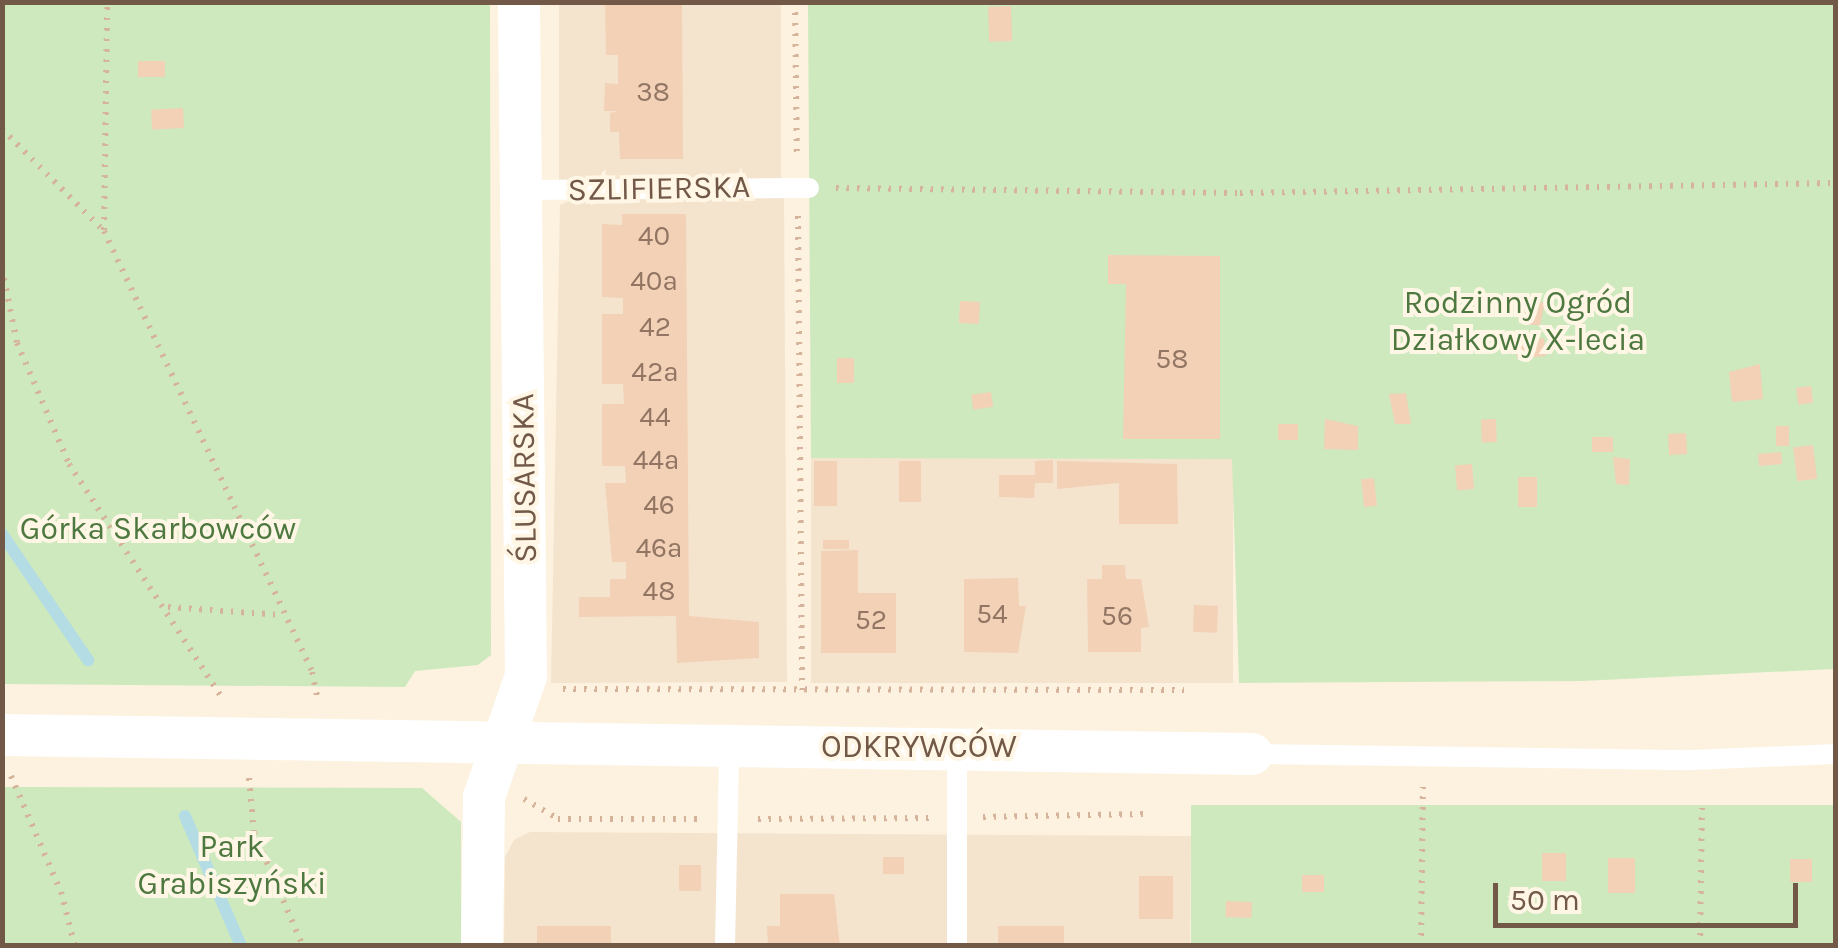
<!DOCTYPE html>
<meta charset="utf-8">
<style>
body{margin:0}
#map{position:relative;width:1838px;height:948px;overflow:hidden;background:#fcf2df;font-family:Karla,sans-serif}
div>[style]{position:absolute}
.residential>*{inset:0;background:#f4e4ce;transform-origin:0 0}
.green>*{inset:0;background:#cee9be;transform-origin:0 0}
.stream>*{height:12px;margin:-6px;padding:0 6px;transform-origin:6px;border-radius:6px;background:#b4dce5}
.building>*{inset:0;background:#f2d1b7;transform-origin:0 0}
.path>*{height:6px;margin-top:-3px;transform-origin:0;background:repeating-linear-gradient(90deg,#d6b49b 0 2.5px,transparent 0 10.5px)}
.lane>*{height:20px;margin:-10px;padding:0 10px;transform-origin:10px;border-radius:10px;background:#fff}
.street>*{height:42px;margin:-21px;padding:0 21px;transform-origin:21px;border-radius:21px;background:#fff}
span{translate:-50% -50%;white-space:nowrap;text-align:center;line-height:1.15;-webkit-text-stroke:8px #fff6e5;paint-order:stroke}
.number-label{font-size:28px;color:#927663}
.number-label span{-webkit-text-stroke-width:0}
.street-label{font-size:32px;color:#725847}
.park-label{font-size:32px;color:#4d783f}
.frame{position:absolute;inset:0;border:5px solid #725847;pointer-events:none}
.scale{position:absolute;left:1493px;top:883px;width:305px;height:45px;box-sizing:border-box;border:5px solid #725847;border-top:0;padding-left:12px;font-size:30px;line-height:35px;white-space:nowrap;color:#725847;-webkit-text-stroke:8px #fff6e5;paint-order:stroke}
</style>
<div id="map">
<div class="residential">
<div style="left:559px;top:3px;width:222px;height:177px"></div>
<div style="clip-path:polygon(576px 198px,784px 198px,787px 682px,551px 683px,560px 205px)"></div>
<div style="left:811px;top:458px;width:422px;height:225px"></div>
<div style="clip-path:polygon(530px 832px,1191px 836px,1190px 945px,504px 946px,505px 857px,514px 840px)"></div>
</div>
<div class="green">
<div style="clip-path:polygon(3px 3px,490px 3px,491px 655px,478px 665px,415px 671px,405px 687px,3px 684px)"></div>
<div style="clip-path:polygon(808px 3px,1835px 3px,1835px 669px,1581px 681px,1239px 683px,1232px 459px,811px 458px)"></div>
<div style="clip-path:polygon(3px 787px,422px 788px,461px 822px,461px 945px,3px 946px)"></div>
<div style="left:1835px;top:805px;width:140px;height:644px;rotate:90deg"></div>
</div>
<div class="stream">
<div style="left:2px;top:534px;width:153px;rotate:55.7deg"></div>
<div style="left:185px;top:816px;width:142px;rotate:66.7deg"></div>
</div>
<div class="building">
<div style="clip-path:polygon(605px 2px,682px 2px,683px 159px,620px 159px,619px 132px,610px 132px,610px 113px,618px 111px,604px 111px,605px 83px,618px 84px,618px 55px,606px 55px)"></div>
<div style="left:1011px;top:6px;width:35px;height:23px;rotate:88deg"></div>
<div style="left:138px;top:61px;width:27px;height:16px"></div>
<div style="left:183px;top:108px;width:20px;height:32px;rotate:87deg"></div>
<div style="clip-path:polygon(622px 214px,686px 214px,689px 616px,759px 622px,759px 658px,677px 663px,676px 616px,579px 617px,579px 597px,610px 597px,610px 579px,626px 579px,626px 562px,612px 562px,605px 483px,626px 483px,625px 466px,602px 466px,602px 404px,624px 404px,623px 384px,602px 384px,602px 314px,623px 314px,623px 298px,602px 297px,602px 224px,622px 225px)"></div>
<div style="clip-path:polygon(1108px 255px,1220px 256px,1220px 439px,1123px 439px,1126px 284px,1108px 284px)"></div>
<div style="left:960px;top:301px;width:20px;height:22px;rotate:3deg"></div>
<div style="clip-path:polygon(1525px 302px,1545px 302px,1540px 325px,1526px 325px)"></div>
<div style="left:1544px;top:338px;width:18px;height:29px;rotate:84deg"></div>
<div style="left:837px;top:358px;width:17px;height:25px"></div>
<div style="clip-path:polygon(1760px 364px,1763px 399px,1732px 402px,1729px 372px)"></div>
<div style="left:1811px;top:386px;width:17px;height:15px;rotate:83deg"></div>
<div style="left:991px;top:392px;width:15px;height:20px;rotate:82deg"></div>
<div style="clip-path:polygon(1406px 393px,1411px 424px,1395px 424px,1389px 394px)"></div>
<div style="clip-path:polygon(1325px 419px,1358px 426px,1358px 450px,1324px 449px)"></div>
<div style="left:1496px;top:419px;width:23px;height:15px;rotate:88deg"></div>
<div style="left:1298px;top:424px;width:16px;height:20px;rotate:90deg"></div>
<div style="left:1776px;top:426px;width:13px;height:20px"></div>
<div style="left:1686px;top:433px;width:21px;height:18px;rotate:87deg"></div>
<div style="left:1592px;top:437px;width:21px;height:15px"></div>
<div style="left:1813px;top:445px;width:34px;height:20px;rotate:83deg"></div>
<div style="left:1781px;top:452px;width:12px;height:23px;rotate:85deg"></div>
<div style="clip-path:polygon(1613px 457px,1630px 459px,1629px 485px,1616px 484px)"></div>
<div style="clip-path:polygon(1053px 460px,1053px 483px,1035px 483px,1034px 498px,999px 497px,999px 475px,1035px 475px,1035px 461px)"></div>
<div style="left:814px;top:461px;width:23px;height:45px"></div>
<div style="left:899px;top:461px;width:22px;height:41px"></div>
<div style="clip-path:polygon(1057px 461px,1177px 464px,1178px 524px,1119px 524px,1119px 483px,1057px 489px)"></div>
<div style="left:1472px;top:464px;width:25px;height:17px;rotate:85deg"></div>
<div style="left:1537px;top:477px;width:30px;height:19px;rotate:90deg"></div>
<div style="left:1374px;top:478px;width:28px;height:13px;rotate:84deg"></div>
<div style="left:823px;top:540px;width:26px;height:9px"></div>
<div style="clip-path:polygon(858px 550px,858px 593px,896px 593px,896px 653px,821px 653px,821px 551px)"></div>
<div style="clip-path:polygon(1102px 565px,1125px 565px,1126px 579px,1141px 579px,1149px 627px,1141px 628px,1141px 652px,1088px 652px,1087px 579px,1102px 579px)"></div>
<div style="clip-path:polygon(1018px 578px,1019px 606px,1026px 606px,1018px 653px,964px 652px,964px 579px)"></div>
<div style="left:1194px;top:605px;width:24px;height:27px;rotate:2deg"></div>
<div style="left:1542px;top:853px;width:24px;height:28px"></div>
<div style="left:883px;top:857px;width:21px;height:17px"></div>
<div style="left:1608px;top:858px;width:27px;height:35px"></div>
<div style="left:1790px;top:859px;width:22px;height:23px"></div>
<div style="left:679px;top:865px;width:22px;height:26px"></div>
<div style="left:1302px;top:875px;width:22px;height:17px"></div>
<div style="left:1139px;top:876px;width:34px;height:43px"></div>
<div style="clip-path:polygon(780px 894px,834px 894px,840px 946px,768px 946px,767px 926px,780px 926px)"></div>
<div style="left:1226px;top:901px;width:26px;height:16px;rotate:2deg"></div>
<div style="left:537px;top:926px;width:74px;height:20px"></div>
<div style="left:998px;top:926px;width:66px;height:20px"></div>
</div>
<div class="path">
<div style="left:795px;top:2px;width:156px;rotate:89.3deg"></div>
<div style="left:2px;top:129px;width:144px;rotate:45deg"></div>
<div style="left:104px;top:231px;width:488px;rotate:64.7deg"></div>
<div style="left:312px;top:672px;width:30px;rotate:78deg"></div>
<div style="left:836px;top:188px;width:404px;rotate:0.7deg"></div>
<div style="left:1240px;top:193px;width:596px;rotate:-0.96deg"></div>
<div style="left:798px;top:216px;width:474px;rotate:89.5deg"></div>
<div style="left:104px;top:230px;width:228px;rotate:-89.2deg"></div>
<div style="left:2px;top:268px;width:76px;rotate:78.7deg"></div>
<div style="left:17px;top:343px;width:132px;rotate:66.7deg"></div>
<div style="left:69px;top:464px;width:281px;rotate:56.8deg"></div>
<div style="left:168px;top:607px;width:114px;rotate:4deg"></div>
<div style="left:563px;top:689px;width:621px;rotate:0.09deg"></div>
<div style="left:11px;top:776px;width:126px;rotate:66.7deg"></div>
<div style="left:61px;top:892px;width:56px;rotate:75.5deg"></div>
<div style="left:249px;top:778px;width:55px;rotate:84.8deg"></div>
<div style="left:254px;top:833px;width:123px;rotate:66.6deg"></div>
<div style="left:524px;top:799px;width:39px;rotate:30deg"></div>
<div style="left:558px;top:819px;width:143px"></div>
<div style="left:983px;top:817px;width:160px;rotate:-1.1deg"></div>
<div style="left:758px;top:819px;width:173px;rotate:-0.3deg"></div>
<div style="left:1421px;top:946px;width:159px;rotate:-89.3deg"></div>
<div style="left:1700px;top:946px;width:138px;rotate:-89.2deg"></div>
</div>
<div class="lane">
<div style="left:520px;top:190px;width:289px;rotate:-0.4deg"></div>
<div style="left:1252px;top:754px;width:440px;rotate:0.8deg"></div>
<div style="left:1692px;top:760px;width:144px;rotate:-2.4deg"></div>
<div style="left:725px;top:946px;width:198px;rotate:-88.8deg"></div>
<div style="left:957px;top:946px;width:199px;rotate:-90deg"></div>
</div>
<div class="street">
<div style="left:2px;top:735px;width:1250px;rotate:0.87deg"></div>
<div style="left:482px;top:946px;width:149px;rotate:-89.2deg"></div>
<div style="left:484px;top:797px;width:128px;rotate:-70.9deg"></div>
<div style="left:526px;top:676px;width:674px;rotate:-90.6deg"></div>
</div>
<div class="number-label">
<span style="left:653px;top:92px">38</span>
<span style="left:654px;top:236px">40</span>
<span style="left:654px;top:281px">40a</span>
<span style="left:655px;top:327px">42</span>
<span style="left:1172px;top:359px">58</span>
<span style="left:655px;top:372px">42a</span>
<span style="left:655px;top:417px">44</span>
<span style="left:656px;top:460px">44a</span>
<span style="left:659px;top:505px">46</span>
<span style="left:659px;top:548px">46a</span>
<span style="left:659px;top:591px">48</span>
<span style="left:992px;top:614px">54</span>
<span style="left:1117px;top:616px">56</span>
<span style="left:871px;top:620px">52</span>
</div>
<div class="street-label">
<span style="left:659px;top:189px;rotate:-1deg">SZLIFIERSKA</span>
<span style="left:525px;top:478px;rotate:-91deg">ŚLUSARSKA</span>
<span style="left:919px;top:747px">ODKRYWCÓW</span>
</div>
<div class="park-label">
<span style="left:1518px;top:322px">Rodzinny Ogród<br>Działkowy X-lecia</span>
<span style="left:158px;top:529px">Górka Skarbowców</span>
<span style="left:232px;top:866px">Park<br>Grabiszyński</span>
</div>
<div class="frame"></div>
<div class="scale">50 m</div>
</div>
